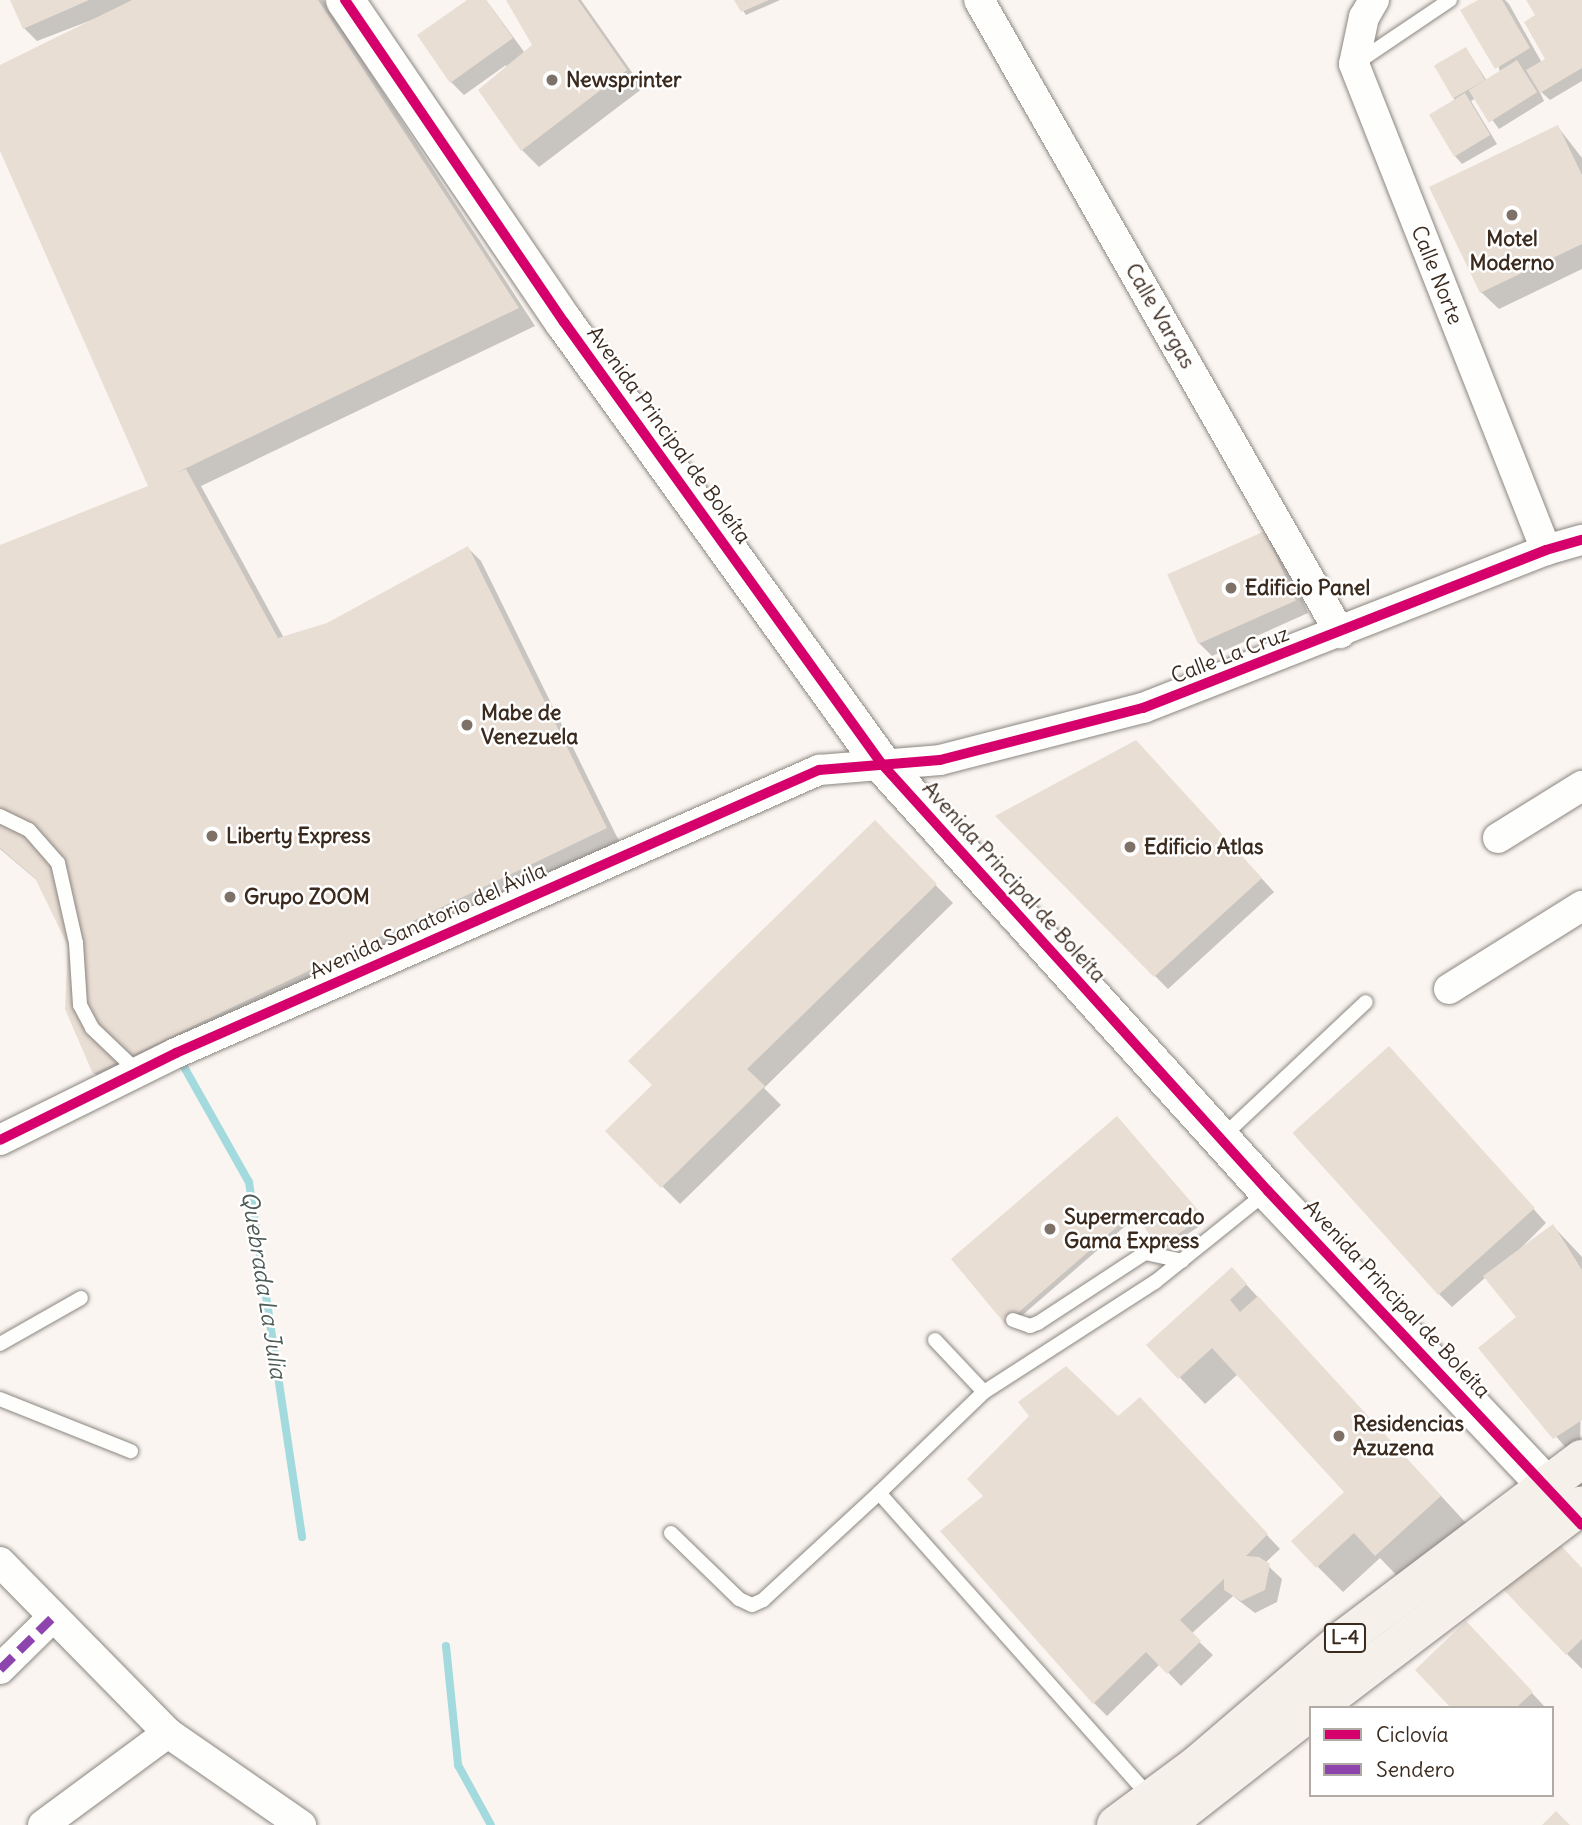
<!DOCTYPE html>
<meta charset="utf-8">
<style>
body{margin:0}
#map{position:relative;width:1582px;height:1825px;overflow:hidden;background:#faf5f0;font-family:Delius,sans-serif}
div>[style]{position:absolute}
.shadow>*{inset:0;background:#0003}
.stream>*{height:8px;margin:-4px;padding:0 4px;transform-origin:4px;border-radius:4px;background:#a2dadd}
.building>*{inset:0;background:#e9ded4;transform-origin:0 0}
.roads{filter:drop-shadow(0 0 2px #8c8681) drop-shadow(0 0 2px #8c8681)}
.lane>*{height:14px;margin:-7px;padding:0 7px;transform-origin:7px;border-radius:7px;background:#fefefd}
.street>*{height:30px;margin:-15px;padding:0 15px;transform-origin:15px;border-radius:15px;background:#fefefd}
.secondary>*{height:38px;margin:-19px;padding:0 19px;transform-origin:19px;border-radius:19px;background:#fefefd}
.primary>*{height:38px;margin:-19px;padding:0 19px;transform-origin:19px;border-radius:19px;background:#f5f0e9}
.quiet>*{height:9px;margin-top:-4.5px;transform-origin:0;background:repeating-linear-gradient(90deg,#8e44ad 0 18px,transparent 0 27px)}
.cycleway>*{height:10px;margin:-5px;padding:0 5px;transform-origin:5px;border-radius:5px;background:#d6006c}
.dots>*{width:19px;height:19px;translate:-50% -50%;box-sizing:border-box;border:4px solid #fff;border-radius:50%}
span{translate:-50% -50%;white-space:nowrap;text-align:center;line-height:1.15;-webkit-text-stroke:5px #fff;paint-order:stroke}
.shield-label span{padding:2px 5px;background:#fff;border:2px solid;border-radius:5px;-webkit-text-stroke-width:0}
.shield-label{font-size:19px;color:#3b2a1e;font-weight:700}
.poi-label{font-size:21px;color:#3b2a1e;font-weight:700}
.left{translate:0 -50%;text-align:left}
.street-label{font-size:21px;color:#3b2a1e}
.water-label{font-size:23px;color:#4f5b55;font-style:italic}
.legend{position:absolute;left:1309px;top:1706px;width:245px;height:91px;box-sizing:border-box;background:#fff;border:2px solid #b1aaa5;margin:0;padding:9px 12px;list-style:none;font-size:21px;color:#3b2a1e}
.legend li{display:flex;align-items:center;gap:14px;height:35px}
.legend b{width:35px;border:2px solid #b1aaa5}
</style>
<div id="map">
<div class="shadow">
<div style="clip-path:polygon(12px 0,323px 0,535px 326px,201px 486px,284px 638px,327px 625px,468px 548px,481px 561px,619px 841px,112px 1091px,94px 1073px,70px 945px,39px 882px,0 849px,0 549px,150px 486px,0 146px,0 67px,110px 13px,37px 41px,24px 28px)"></div>
<div style="clip-path:polygon(470px 0,486px 0,525px 53px,535px 45px,509px 0,581px 0,643px 88px,539px 167px,522px 150px,506px 65px,464px 95px,451px 82px)"></div>
<div style="clip-path:polygon(736px 0,780px 0,746px 15px)"></div>
<div style="clip-path:polygon(1481px 0,1505px 0,1509px 4px,1542px 63px,1548px 59px,1537px 14px,1528px 0,1582px 0,1582px 81px,1550px 100px,1539px 90px,1544px 101px,1499px 129px,1476px 98px,1471px 101px,1497px 144px,1462px 164px,1454px 155px,1454px 97px,1466px 49px,1487px 81px,1500px 72px)"></div>
<div style="clip-path:polygon(1558px 127px,1582px 158px,1582px 269px,1499px 309px,1481px 292px)"></div>
<div style="clip-path:polygon(1265px 533px,1278px 546px,1308px 613px,1212px 656px,1199px 643px)"></div>
<div style="clip-path:polygon(1149px 756px,1274px 892px,1168px 989px,997px 817px)"></div>
<div style="clip-path:polygon(875px 823px,953px 903px,764px 1088px,781px 1105px,680px 1204px,607px 1131px,654px 1085px)"></div>
<div style="clip-path:polygon(1402px 1061px,1546px 1223px,1516px 1253px,1553px 1226px,1582px 1257px,1580px 1464px,1480px 1349px,1518px 1318px,1486px 1277px,1452px 1307px,1439px 1294px)"></div>
<div style="clip-path:polygon(1121px 1122px,1206px 1222px,1163px 1250px,1138px 1215px,1010px 1326px,1006px 1323px)"></div>
<div style="clip-path:polygon(1232px 1269px,1466px 1523px,1402px 1581px,1380px 1558px,1343px 1592px,1317px 1566px,1346px 1492px,1238px 1374px,1205px 1404px,1149px 1345px)"></div>
<div style="clip-path:polygon(1153px 1413px,1280px 1549px,1265px 1563px,1282px 1579px,1277px 1602px,1255px 1613px,1233px 1596px,1191px 1634px,1213px 1655px,1181px 1686px,1160px 1664px,1107px 1716px,1094px 1703px,1118px 1419px)"></div>
<div style="clip-path:polygon(1582px 1570px,1582px 1669px,1567px 1654px)"></div>
<div style="clip-path:polygon(1483px 1641px,1546px 1708px,1453px 1708px)"></div>
</div>
<div class="stream">
<div style="left:179px;top:1058px;width:142px;rotate:60.6deg"></div>
<div style="left:249px;top:1182px;width:359px;rotate:81.5deg"></div>
<div style="left:446px;top:1646px;width:120px;rotate:84.2deg"></div>
<div style="left:458px;top:1765px;width:68px;rotate:61.2deg"></div>
</div>
<div class="building">
<div style="clip-path:polygon(10px 0,89px 0,23px 29px)"></div>
<div style="clip-path:polygon(132px 0,318px 0,519px 308px,176px 473px,186px 469px,278px 638px,327px 623px,468px 546px,607px 828px,93px 1074px,65px 1009px,68px 946px,35px 878px,0 848px,0 545px,148px 486px,0 151px,0 65px)"></div>
<div style="clip-path:polygon(467px 0,486px 0,513px 38px,450px 83px,417px 35px)"></div>
<div style="clip-path:polygon(506px 0,578px 0,627px 70px,521px 151px,478px 90px,532px 45px)"></div>
<div style="clip-path:polygon(734px 0,769px 0,741px 12px)"></div>
<div style="clip-path:polygon(1478px 0,1502px 0,1530px 48px,1495px 69px,1460px 10px)"></div>
<div style="clip-path:polygon(1526px 0,1582px 0,1582px 68px,1540px 93px,1526px 70px,1545px 59px,1524px 22px,1535px 15px)"></div>
<div style="left:1466px;top:47px;width:38px;height:37px;rotate:60deg"></div>
<div style="left:1517px;top:60px;width:38px;height:57px;rotate:58deg"></div>
<div style="left:1465px;top:93px;width:49px;height:42px;rotate:59deg"></div>
<div style="clip-path:polygon(1558px 125px,1582px 175px,1582px 244px,1480px 293px,1429px 187px)"></div>
<div style="left:1265px;top:531px;width:76px;height:107px;rotate:66deg"></div>
<div style="clip-path:polygon(1136px 740px,1262px 878px,1154px 977px,995px 816px)"></div>
<div style="clip-path:polygon(875px 820px,937px 884px,747px 1069px,765px 1086px,661px 1188px,605px 1131px,652px 1085px,628px 1061px)"></div>
<div style="left:1389px;top:1046px;width:218px;height:130px;rotate:48deg"></div>
<div style="clip-path:polygon(1117px 1116px,1204px 1217px,1158px 1247px,1134px 1212px,1005px 1324px,951px 1259px)"></div>
<div style="clip-path:polygon(1553px 1224px,1582px 1270px,1582px 1420px,1553px 1439px,1478px 1348px,1516px 1317px,1483px 1276px)"></div>
<div style="clip-path:polygon(1232px 1267px,1247px 1284px,1230px 1300px,1240px 1312px,1258px 1296px,1441px 1496px,1375px 1556px,1354px 1533px,1316px 1568px,1291px 1541px,1344px 1492px,1212px 1348px,1178px 1379px,1146px 1345px)"></div>
<div style="clip-path:polygon(1066px 1366px,1118px 1416px,1140px 1397px,1268px 1534px,1246px 1556px,1259px 1557px,1270px 1564px,1265px 1590px,1241px 1601px,1224px 1590px,1224px 1579px,1180px 1620px,1201px 1641px,1167px 1674px,1146px 1652px,1093px 1704px,940px 1531px,983px 1496px,967px 1479px,1029px 1416px,1018px 1402px)"></div>
<div style="clip-path:polygon(1551px 1535px,1582px 1568px,1582px 1639px,1566px 1655px,1499px 1585px)"></div>
<div style="clip-path:polygon(1466px 1621px,1533px 1692px,1516px 1708px,1451px 1708px,1415px 1670px)"></div>
<div style="clip-path:polygon(1556px 1811px,1570px 1825px,1542px 1825px)"></div>
</div>
<div class="roads">
<div class="lane">
<div style="left:1358px;top:62px;width:111px;rotate:-34deg"></div>
<div style="left:0;top:816px;width:32px;rotate:26deg"></div>
<div style="left:29px;top:830px;width:44px;rotate:48.7deg"></div>
<div style="left:58px;top:863px;width:82px;rotate:77.3deg"></div>
<div style="left:76px;top:943px;width:62px;rotate:86.3deg"></div>
<div style="left:80px;top:1005px;width:26px;rotate:62deg"></div>
<div style="left:92px;top:1028px;width:64px;rotate:43.7deg"></div>
<div style="left:1222px;top:1137px;width:197px;rotate:-43.2deg"></div>
<div style="left:1013px;top:1320px;width:18px;rotate:19deg"></div>
<div style="left:1030px;top:1326px;width:9px;rotate:-21deg"></div>
<div style="left:1038px;top:1323px;width:128px;rotate:-33.2deg"></div>
<div style="left:1145px;top:1253px;width:38px;rotate:12deg"></div>
<div style="left:935px;top:1340px;width:71px;rotate:46.7deg"></div>
<div style="left:0;top:1344px;width:93px;rotate:-29.6deg"></div>
<div style="left:0;top:1399px;width:141px;rotate:21.7deg"></div>
<div style="left:671px;top:1533px;width:95px;rotate:44.1deg"></div>
<div style="left:739px;top:1599px;width:14px;rotate:25deg"></div>
<div style="left:752px;top:1605px;width:12px;rotate:-24deg"></div>
<div style="left:763px;top:1600px;width:158px;rotate:-42.7deg"></div>
<div style="left:1150px;top:1797px;width:407px;rotate:-131.7deg"></div>
<div style="left:879px;top:1493px;width:146px;rotate:-43.9deg"></div>
<div style="left:984px;top:1392px;width:203px;rotate:-32.8deg"></div>
<div style="left:1155px;top:1282px;width:144px;rotate:-38.8deg"></div>
</div>
<div class="street">
<div style="left:979px;top:0;width:729px;rotate:60.3deg"></div>
<div style="left:1374px;top:0;width:20px;rotate:120deg"></div>
<div style="left:1364px;top:17px;width:48px;rotate:102deg"></div>
<div style="left:1354px;top:64px;width:523px;rotate:68.44deg"></div>
<div style="left:1498px;top:838px;width:99px;rotate:-31.8deg"></div>
<div style="left:1449px;top:989px;width:157px;rotate:-32deg"></div>
<div style="left:0;top:1140px;width:196px;rotate:-26.3deg"></div>
<div style="left:176px;top:1053px;width:703px;rotate:-23.76deg"></div>
<div style="left:819px;top:770px;width:121px;rotate:-4.7deg"></div>
<div style="left:940px;top:760px;width:210px;rotate:-14.4deg"></div>
<div style="left:1143px;top:708px;width:433px;rotate:-21.4deg"></div>
<div style="left:1546px;top:550px;width:37px;rotate:-16deg"></div>
<div style="left:0;top:1562px;width:240px;rotate:45.5deg"></div>
<div style="left:168px;top:1733px;width:162px;rotate:34.7deg"></div>
<div style="left:0;top:1669px;width:74px;rotate:-44.5deg"></div>
<div style="left:43px;top:1825px;width:155px;rotate:-36.4deg"></div>
</div>
<div class="secondary">
<div style="left:345px;top:0;width:389px;rotate:55.8deg"></div>
<div style="left:564px;top:322px;width:543px;rotate:54.29deg"></div>
<div style="left:881px;top:763px;width:577px;rotate:47.88deg"></div>
<div style="left:1268px;top:1191px;width:436px;rotate:46.6deg"></div>
</div>
<div class="primary">
<div style="left:1315px;top:1708px;width:335px;rotate:-37.2deg"></div>
<div style="left:1116px;top:1825px;width:101px;rotate:-36.5deg"></div>
<div style="left:1197px;top:1765px;width:195px;rotate:-40.6deg"></div>
<div style="left:1345px;top:1638px;width:297px;rotate:-37.1deg"></div>
<div style="left:1165px;top:1825px;width:185px;rotate:-38deg"></div>
</div>
</div>
<div class="quiet">
<div style="left:0;top:1669px;width:74px;rotate:-44.5deg"></div>
</div>
<div class="cycleway">
<div style="left:345px;top:0;width:389px;rotate:55.8deg"></div>
<div style="left:564px;top:322px;width:543px;rotate:54.29deg"></div>
<div style="left:881px;top:763px;width:577px;rotate:47.88deg"></div>
<div style="left:1268px;top:1191px;width:458px;rotate:46.8deg"></div>
<div style="left:0;top:1140px;width:196px;rotate:-26.3deg"></div>
<div style="left:176px;top:1053px;width:703px;rotate:-23.76deg"></div>
<div style="left:819px;top:770px;width:121px;rotate:-4.7deg"></div>
<div style="left:940px;top:760px;width:210px;rotate:-14.4deg"></div>
<div style="left:1143px;top:708px;width:433px;rotate:-21.4deg"></div>
<div style="left:1546px;top:550px;width:37px;rotate:-16deg"></div>
</div>
<div class="dots">
<div style="left:552px;top:80px;background:#7e7168"></div>
<div style="left:1512px;top:215px;background:#7e7168"></div>
<div style="left:1231px;top:588px;background:#7e7168"></div>
<div style="left:467px;top:725px;background:#7e7168"></div>
<div style="left:212px;top:836px;background:#7e7168"></div>
<div style="left:1130px;top:847px;background:#7e7168"></div>
<div style="left:230px;top:897px;background:#7e7168"></div>
<div style="left:1050px;top:1229px;background:#7e7168"></div>
<div style="left:1339px;top:1436px;background:#7e7168"></div>
</div>
<div class="shield-label">
<span style="left:1345px;top:1638px">L-4</span>
</div>
<div class="poi-label">
<span class="left" style="left:566px;top:80px">Newsprinter</span>
<span style="left:1512px;top:251px">Motel<br>Moderno</span>
<span class="left" style="left:1245px;top:588px">Edificio Panel</span>
<span class="left" style="left:481px;top:725px">Mabe de<br>Venezuela</span>
<span class="left" style="left:226px;top:836px">Liberty Express</span>
<span class="left" style="left:1144px;top:847px">Edificio Atlas</span>
<span class="left" style="left:244px;top:897px">Grupo ZOOM</span>
<span class="left" style="left:1064px;top:1229px">Supermercado<br>Gama Express</span>
<span class="left" style="left:1353px;top:1436px">Residencias<br>Azuzena</span>
</div>
<div class="street-label">
<span style="left:1437px;top:275px;rotate:68deg">Calle Norte</span>
<span style="left:1160px;top:316px;rotate:60deg">Calle Vargas</span>
<span style="left:669px;top:435px;rotate:54deg">Avenida Principal de Boleíta</span>
<span style="left:1230px;top:655px;rotate:-21deg">Calle La Cruz</span>
<span style="left:1014px;top:882px;rotate:48deg">Avenida Principal de Boleíta</span>
<span style="left:428px;top:921px;rotate:-24deg">Avenida Sanatorio del Ávila</span>
<span style="left:1397px;top:1299px;rotate:47deg">Avenida Principal de Boleíta</span>
</div>
<div class="water-label">
<span style="left:264px;top:1285px;rotate:81deg">Quebrada La Julia</span>
</div>
<ul class="legend">
<li><b style="height:9px;background:#d6006c"></b>Ciclovía</li>
<li><b style="height:9px;background:#8e44ad"></b>Sendero</li>
</ul>
</div>
